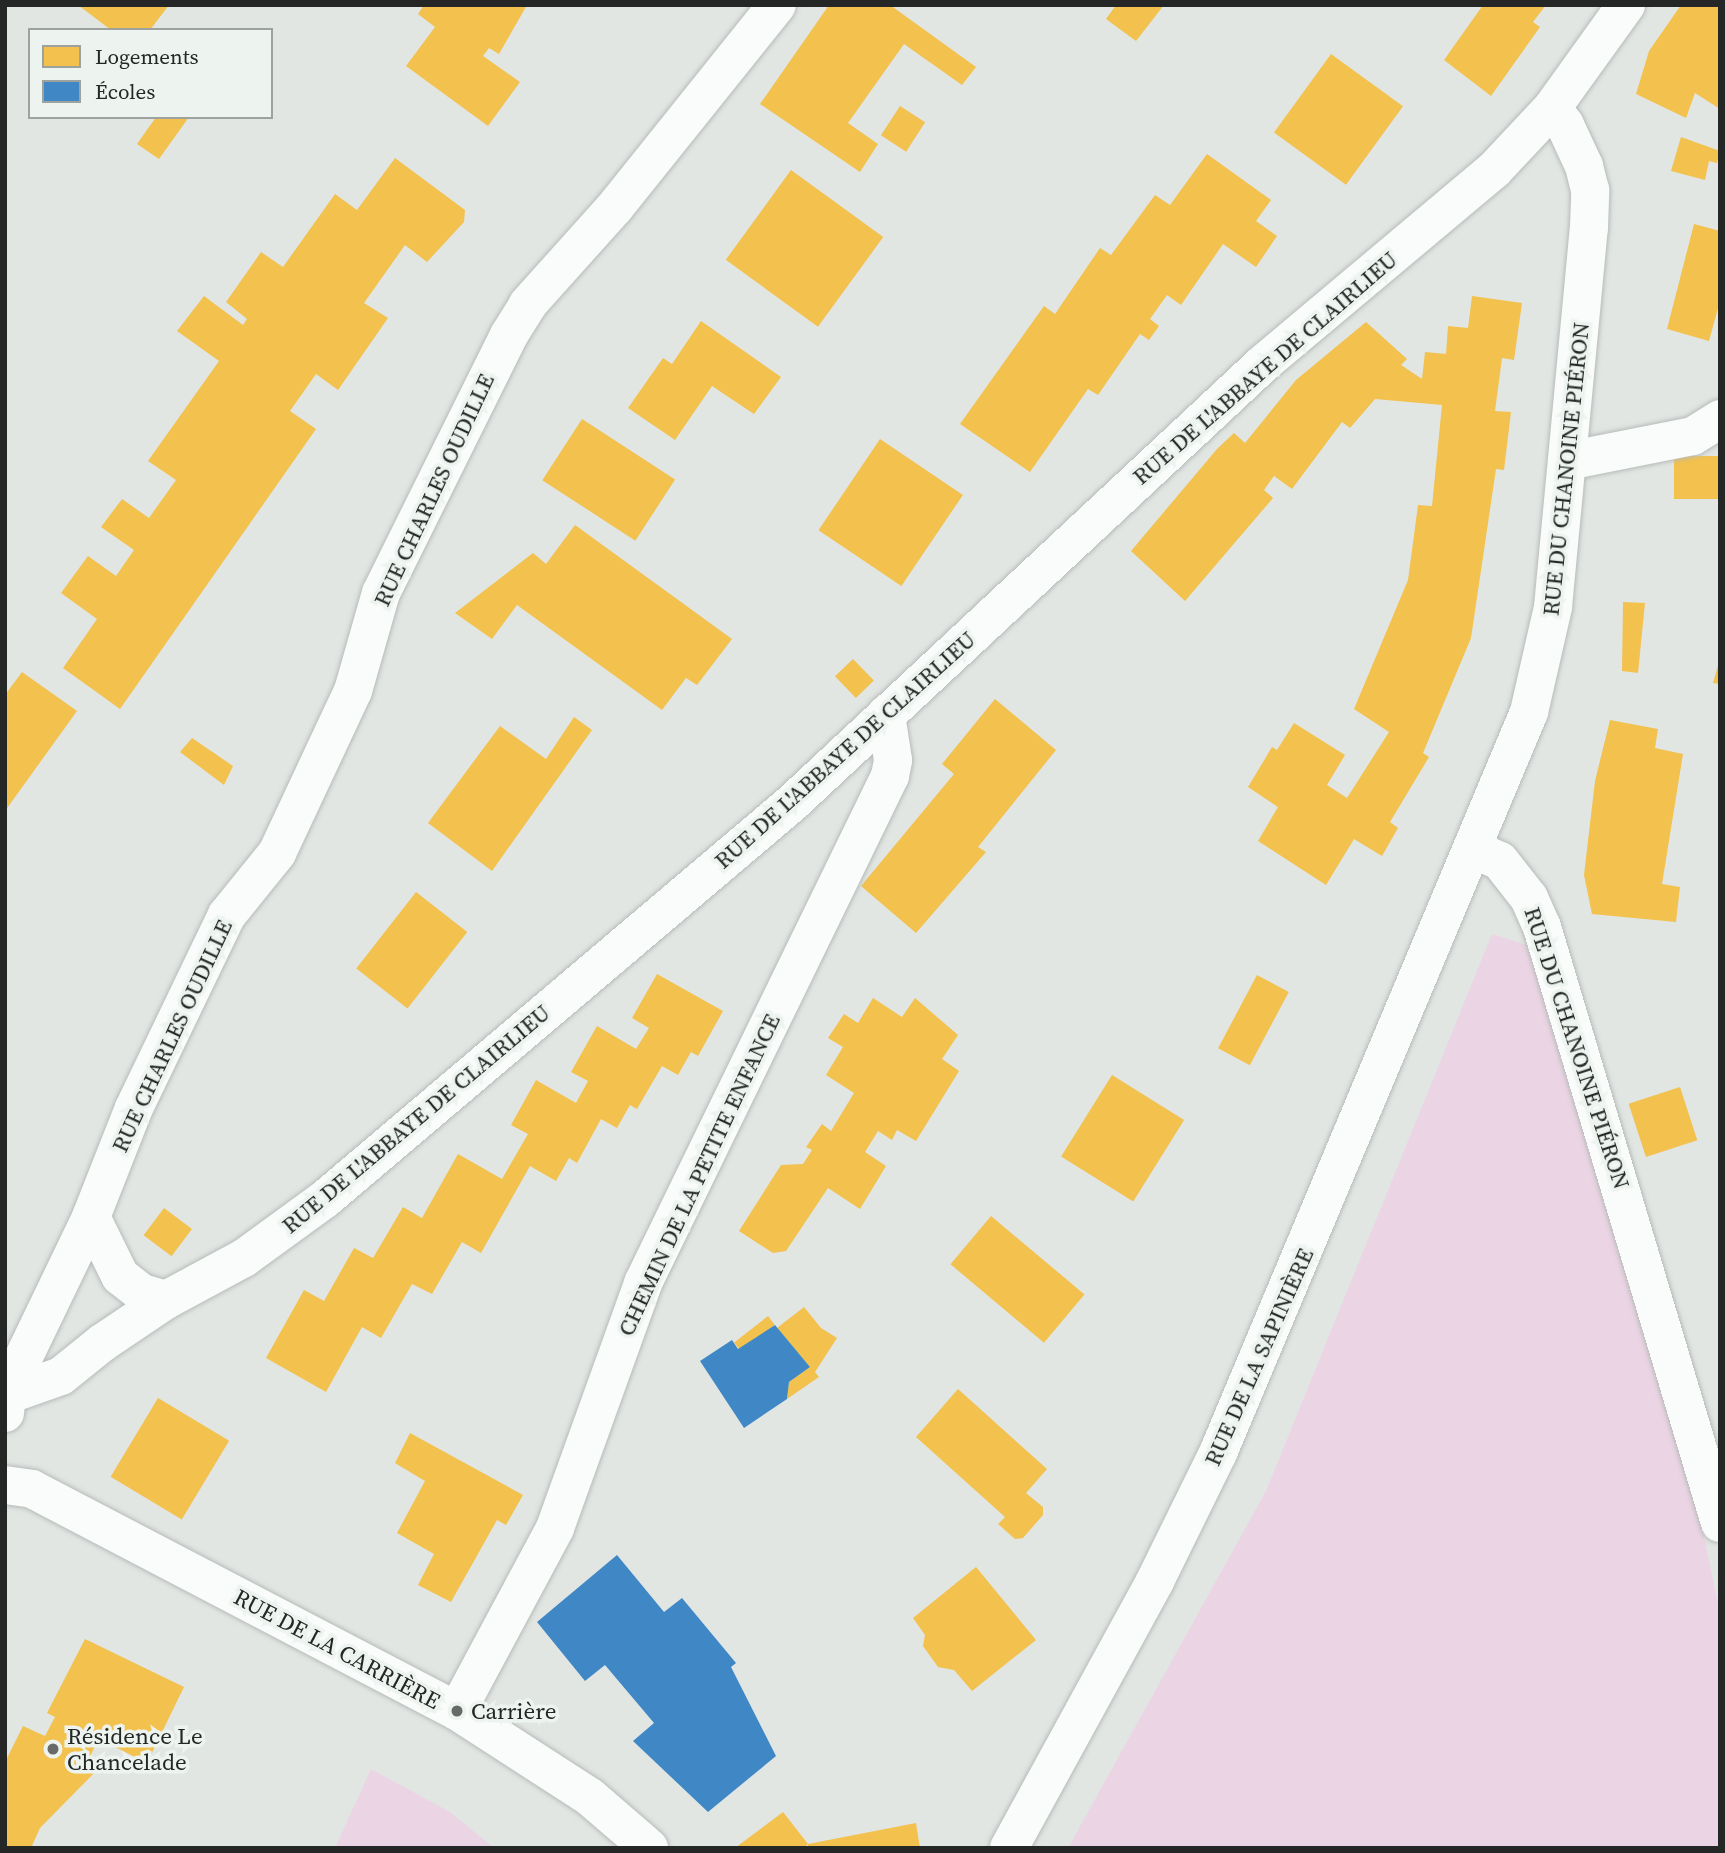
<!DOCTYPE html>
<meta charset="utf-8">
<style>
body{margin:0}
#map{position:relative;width:1725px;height:1853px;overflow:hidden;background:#e1e6e3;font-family:"Source Serif 4",serif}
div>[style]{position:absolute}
.green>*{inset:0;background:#ebd4e4}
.homes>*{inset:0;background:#f2c14e;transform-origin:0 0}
.schools>*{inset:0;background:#3f88c5}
.roads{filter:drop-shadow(0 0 2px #b7bbb8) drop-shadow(0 0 2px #b7bbb8)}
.minor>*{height:38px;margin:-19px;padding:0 19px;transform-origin:19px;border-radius:19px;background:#fafbfb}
.dots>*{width:19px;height:19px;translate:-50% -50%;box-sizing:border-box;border:4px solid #edf4ef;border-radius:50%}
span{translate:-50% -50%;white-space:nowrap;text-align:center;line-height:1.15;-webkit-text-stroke:7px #edf4ef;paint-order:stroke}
.street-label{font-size:23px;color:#242725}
.poi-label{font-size:23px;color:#242725}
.left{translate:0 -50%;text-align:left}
.frame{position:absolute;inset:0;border:7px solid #242725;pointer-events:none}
.legend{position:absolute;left:28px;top:28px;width:245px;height:91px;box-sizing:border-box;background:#edf4ef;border:2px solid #9da29e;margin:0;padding:9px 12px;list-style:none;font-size:21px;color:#242725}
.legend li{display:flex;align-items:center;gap:14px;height:35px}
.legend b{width:35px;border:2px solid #9da29e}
</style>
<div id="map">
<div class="green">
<div style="clip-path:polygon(1492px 934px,1527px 945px,1703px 1531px,1720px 1615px,1720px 1848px,1068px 1848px,1266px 1491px)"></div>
<div style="clip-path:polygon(371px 1769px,450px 1812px,494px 1848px,335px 1848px)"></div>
</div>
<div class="homes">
<div style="clip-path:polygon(78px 5px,169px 5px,150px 30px,111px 30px)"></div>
<div style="clip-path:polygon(424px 5px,527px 5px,499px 54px,489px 48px,483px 56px,520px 82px,488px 126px,406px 66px,435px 27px,418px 14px)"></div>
<div style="clip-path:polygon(829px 5px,890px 5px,976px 67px,962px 85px,904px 44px,848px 123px,878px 144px,860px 172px,760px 104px)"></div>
<div style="clip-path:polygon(1116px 5px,1164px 5px,1136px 41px,1106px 19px)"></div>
<div style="clip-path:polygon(1483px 5px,1546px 5px,1533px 22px,1540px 27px,1491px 96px,1444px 60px)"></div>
<div style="clip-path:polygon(1681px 5px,1720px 5px,1720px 109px,1695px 93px,1686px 118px,1636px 94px,1649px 51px)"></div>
<div style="left:1331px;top:54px;width:89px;height:97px;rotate:36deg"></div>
<div style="left:900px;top:106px;width:30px;height:35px;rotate:33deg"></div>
<div style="clip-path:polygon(156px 117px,189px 117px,159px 159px,137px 144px)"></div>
<div style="clip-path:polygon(1681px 137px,1720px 151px,1717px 163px,1709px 161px,1705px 180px,1671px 171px)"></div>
<div style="clip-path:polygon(1207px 154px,1271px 200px,1256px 221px,1277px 236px,1256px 267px,1223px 244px,1181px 305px,1167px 295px,1150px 319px,1159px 326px,1149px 340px,1140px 334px,1098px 395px,1088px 389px,1030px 472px,960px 424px,1044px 306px,1055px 314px,1100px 248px,1111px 255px,1155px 195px,1170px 205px)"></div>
<div style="clip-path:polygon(395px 158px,465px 210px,464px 222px,427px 262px,405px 245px,364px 303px,388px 318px,338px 390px,316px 374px,290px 411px,316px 429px,120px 709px,63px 668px,97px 619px,61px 593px,88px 556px,116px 576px,134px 550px,101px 527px,122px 499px,149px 518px,176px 480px,148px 461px,219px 361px,177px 331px,204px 296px,243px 325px,247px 319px,226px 302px,261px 252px,283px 267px,335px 194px,357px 210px)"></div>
<div style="left:791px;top:170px;width:114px;height:111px;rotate:36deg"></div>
<div style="clip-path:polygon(1694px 224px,1720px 231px,1720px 301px,1709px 341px,1667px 329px)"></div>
<div style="clip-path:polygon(1472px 296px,1522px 303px,1514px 360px,1502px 358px,1495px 411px,1511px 412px,1504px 470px,1496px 469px,1471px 638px,1423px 753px,1429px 757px,1390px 822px,1398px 828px,1382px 856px,1354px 839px,1326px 885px,1258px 841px,1278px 807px,1248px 787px,1272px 747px,1277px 750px,1294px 723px,1345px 755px,1327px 785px,1347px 798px,1389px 732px,1354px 709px,1408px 580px,1418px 505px,1432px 506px,1442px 405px,1375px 399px,1350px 428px,1342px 422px,1292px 489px,1274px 476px,1264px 490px,1273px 498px,1185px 601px,1131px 551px,1217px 449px,1234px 433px,1245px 443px,1296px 380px,1366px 322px,1407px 359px,1401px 365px,1422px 379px,1425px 352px,1446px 354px,1448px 326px,1468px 328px)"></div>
<div style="clip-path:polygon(701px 321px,781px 377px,754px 414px,712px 386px,675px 440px,628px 408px,663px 358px,672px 364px)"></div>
<div style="left:582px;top:419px;width:111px;height:73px;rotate:33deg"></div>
<div style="left:880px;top:439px;width:100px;height:110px;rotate:34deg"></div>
<div style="left:1720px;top:456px;width:43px;height:46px;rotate:90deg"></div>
<div style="clip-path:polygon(575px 525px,732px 639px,697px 685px,686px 678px,662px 710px,517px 605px,492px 639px,455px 613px,533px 553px,546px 564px)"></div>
<div style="clip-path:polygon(1623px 602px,1645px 603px,1638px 673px,1622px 671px)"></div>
<div style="left:853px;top:659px;width:30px;height:25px;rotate:46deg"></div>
<div style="clip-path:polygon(1719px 662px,1720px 662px,1720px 684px,1713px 683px)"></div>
<div style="clip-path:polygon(22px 672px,77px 711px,5px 811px,5px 695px)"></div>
<div style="clip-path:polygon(995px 699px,1056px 750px,978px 847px,986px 852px,916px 933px,861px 886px,954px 774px,942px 764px)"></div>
<div style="clip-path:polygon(574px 717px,592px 730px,492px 871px,428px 823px,500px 726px,546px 759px)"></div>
<div style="clip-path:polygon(1610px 720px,1658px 729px,1655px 748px,1683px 754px,1662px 884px,1680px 887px,1676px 922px,1592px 914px,1584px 875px,1595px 781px)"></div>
<div style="clip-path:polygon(192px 738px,233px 766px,224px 785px,180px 752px)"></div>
<div style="left:416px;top:892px;width:65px;height:97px;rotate:38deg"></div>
<div style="clip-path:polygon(657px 974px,723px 1011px,698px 1056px,691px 1052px,678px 1075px,662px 1066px,637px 1109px,630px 1105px,617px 1128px,601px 1119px,577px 1163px,569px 1158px,556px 1181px,530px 1166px,481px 1253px,462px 1242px,432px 1294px,412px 1284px,381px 1338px,362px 1327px,326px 1392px,266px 1358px,304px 1290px,324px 1301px,354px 1248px,373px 1258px,403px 1207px,422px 1218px,458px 1154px,502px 1179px,528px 1134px,511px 1125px,536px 1080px,576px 1103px,588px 1081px,571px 1072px,597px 1026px,636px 1049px,649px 1028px,632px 1018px)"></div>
<div style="left:1257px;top:975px;width:36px;height:83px;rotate:28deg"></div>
<div style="clip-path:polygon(873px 998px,902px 1017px,915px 998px,958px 1035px,942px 1059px,959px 1071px,916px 1141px,897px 1130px,892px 1140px,878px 1131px,865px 1152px,886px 1166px,860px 1209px,828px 1188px,786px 1251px,773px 1253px,739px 1231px,781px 1165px,803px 1164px,812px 1150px,806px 1147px,822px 1124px,831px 1131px,854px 1093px,826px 1075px,843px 1047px,828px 1038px,844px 1014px,858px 1023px)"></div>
<div style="left:1112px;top:1075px;width:85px;height:96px;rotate:32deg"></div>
<div style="left:1680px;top:1087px;width:56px;height:54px;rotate:72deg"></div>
<div style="left:164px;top:1208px;width:35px;height:34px;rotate:37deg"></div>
<div style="left:991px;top:1216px;width:122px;height:63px;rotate:40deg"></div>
<div style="clip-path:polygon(804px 1307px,821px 1328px,837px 1338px,815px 1372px,819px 1377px,787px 1399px,789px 1382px,810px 1367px,777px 1328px)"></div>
<div style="left:768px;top:1316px;width:11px;height:43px;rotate:52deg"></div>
<div style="clip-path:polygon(958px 1389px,1047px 1469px,1026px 1493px,1043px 1507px,1043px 1515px,1023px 1538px,1015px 1539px,998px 1524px,1005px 1517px,916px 1437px)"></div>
<div style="left:158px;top:1398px;width:83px;height:92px;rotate:31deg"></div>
<div style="clip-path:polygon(410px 1433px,523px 1495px,506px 1525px,497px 1520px,451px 1602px,418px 1585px,434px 1554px,397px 1533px,425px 1481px,395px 1463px)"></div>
<div style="clip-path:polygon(976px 1567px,1036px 1640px,972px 1691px,954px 1670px,938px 1667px,923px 1646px,925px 1635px,913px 1618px)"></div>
<div style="clip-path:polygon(85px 1639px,184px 1687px,147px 1763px,99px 1739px,89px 1758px,102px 1765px,40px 1828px,31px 1848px,5px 1848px,5px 1762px,23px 1726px,45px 1736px,55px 1717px,47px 1713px)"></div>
<div style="clip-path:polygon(783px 1812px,808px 1844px,804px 1848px,735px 1848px)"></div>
<div style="clip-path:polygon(916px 1823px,920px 1848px,808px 1848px,808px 1844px)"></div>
</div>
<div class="schools">
<div style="clip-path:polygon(775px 1325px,810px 1367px,789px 1382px,787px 1399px,744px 1428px,700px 1361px,732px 1340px,738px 1349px)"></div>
<div style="clip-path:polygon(617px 1555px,664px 1612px,682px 1598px,736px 1663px,731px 1667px,776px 1756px,708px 1812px,633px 1741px,654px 1723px,605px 1665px,585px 1681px,537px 1622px)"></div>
</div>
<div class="roads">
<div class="minor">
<div style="left:1567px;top:461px;width:128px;rotate:-11.2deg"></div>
<div style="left:1693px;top:436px;width:32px;rotate:-32deg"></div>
<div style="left:1472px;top:849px;width:30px;rotate:23deg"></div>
<div style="left:1500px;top:861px;width:47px;rotate:51.9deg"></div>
<div style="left:1529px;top:898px;width:32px;rotate:66deg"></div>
<div style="left:1542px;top:927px;width:622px;rotate:73.37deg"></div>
<div style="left:91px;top:1217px;width:66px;rotate:63.8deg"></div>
<div style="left:120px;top:1276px;width:28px;rotate:38deg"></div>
<div style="left:142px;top:1293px;width:25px;rotate:16deg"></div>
<div style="left:5px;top:1396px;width:199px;rotate:-64.3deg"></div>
<div style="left:91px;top:1217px;width:117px;rotate:-68.5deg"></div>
<div style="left:134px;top:1108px;width:214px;rotate:-64.3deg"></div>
<div style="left:227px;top:915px;width:80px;rotate:-51.1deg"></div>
<div style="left:277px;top:853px;width:179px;rotate:-64.9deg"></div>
<div style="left:353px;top:691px;width:102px;rotate:-74.1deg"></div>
<div style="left:381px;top:593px;width:288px;rotate:-63.6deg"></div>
<div style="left:509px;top:335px;width:36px;rotate:-58deg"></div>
<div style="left:528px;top:304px;width:130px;rotate:-48.1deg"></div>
<div style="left:615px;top:207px;width:259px;rotate:-51.3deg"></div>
<div style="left:5px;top:1413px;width:18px;rotate:-84deg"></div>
<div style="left:7px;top:1395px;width:57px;rotate:-19.4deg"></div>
<div style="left:61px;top:1376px;width:53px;rotate:-38.8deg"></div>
<div style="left:102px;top:1343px;width:77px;rotate:-33.9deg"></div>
<div style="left:166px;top:1300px;width:89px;rotate:-28.3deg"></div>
<div style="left:244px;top:1258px;width:100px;rotate:-36.1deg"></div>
<div style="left:325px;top:1199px;width:611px;rotate:-40.29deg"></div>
<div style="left:791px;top:804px;width:648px;rotate:-43deg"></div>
<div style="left:1265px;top:362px;width:299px;rotate:-40deg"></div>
<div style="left:1494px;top:170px;width:85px;rotate:-46.9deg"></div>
<div style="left:1552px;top:108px;width:127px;rotate:-54.3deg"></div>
<div style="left:5px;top:1485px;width:27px;rotate:8deg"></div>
<div style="left:32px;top:1489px;width:479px;rotate:27.6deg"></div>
<div style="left:457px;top:1711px;width:158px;rotate:32.9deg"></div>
<div style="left:590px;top:1797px;width:78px;rotate:40.8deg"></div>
<div style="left:457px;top:1711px;width:208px;rotate:-61.8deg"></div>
<div style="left:555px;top:1528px;width:260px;rotate:-70.2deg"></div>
<div style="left:643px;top:1283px;width:564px;rotate:-64.03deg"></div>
<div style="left:890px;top:776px;width:16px;rotate:-79deg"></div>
<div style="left:893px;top:760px;width:46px;rotate:-98.8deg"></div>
<div style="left:1009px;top:1848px;width:304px;rotate:-61.3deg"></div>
<div style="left:1155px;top:1581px;width:143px;rotate:-63.8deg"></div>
<div style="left:1218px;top:1453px;width:804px;rotate:-67.23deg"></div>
<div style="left:1529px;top:712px;width:108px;rotate:-77.1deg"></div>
<div style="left:1553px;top:607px;width:381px;rotate:-84.6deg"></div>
<div style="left:1589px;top:228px;width:38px;rotate:-88deg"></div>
<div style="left:1590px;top:190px;width:25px;rotate:-104deg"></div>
<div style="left:1584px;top:166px;width:45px;rotate:-114.9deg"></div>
<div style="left:1565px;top:125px;width:21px;rotate:-127deg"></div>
</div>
</div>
<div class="dots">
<div style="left:457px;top:1711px;background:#666a68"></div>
<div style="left:53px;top:1749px;background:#666a68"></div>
</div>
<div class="street-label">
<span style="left:1265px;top:368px;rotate:-41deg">RUE DE L'ABBAYE DE CLAIRLIEU</span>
<span style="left:1566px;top:469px;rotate:-84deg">RUE DU CHANOINE PIÉRON</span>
<span style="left:434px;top:490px;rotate:-65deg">RUE CHARLES OUDILLE</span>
<span style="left:845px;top:750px;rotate:-42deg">RUE DE L'ABBAYE DE CLAIRLIEU</span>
<span style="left:172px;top:1036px;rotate:-65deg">RUE CHARLES OUDILLE</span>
<span style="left:1577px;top:1048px;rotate:72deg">RUE DU CHANOINE PIÉRON</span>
<span style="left:416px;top:1119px;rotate:-40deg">RUE DE L'ABBAYE DE CLAIRLIEU</span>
<span style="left:699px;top:1175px;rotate:-65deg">CHEMIN DE LA PETITE ENFANCE</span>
<span style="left:1259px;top:1357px;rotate:-66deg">RUE DE LA SAPINIÈRE</span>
<span style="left:337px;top:1649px;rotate:28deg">RUE DE LA CARRIÈRE</span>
</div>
<div class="poi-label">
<span class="left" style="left:471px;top:1711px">Carrière</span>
<span class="left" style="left:67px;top:1749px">Résidence Le<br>Chancelade</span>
</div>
<div class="frame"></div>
<ul class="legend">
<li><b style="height:19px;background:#f2c14e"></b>Logements</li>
<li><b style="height:19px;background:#3f88c5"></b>Écoles</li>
</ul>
</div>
